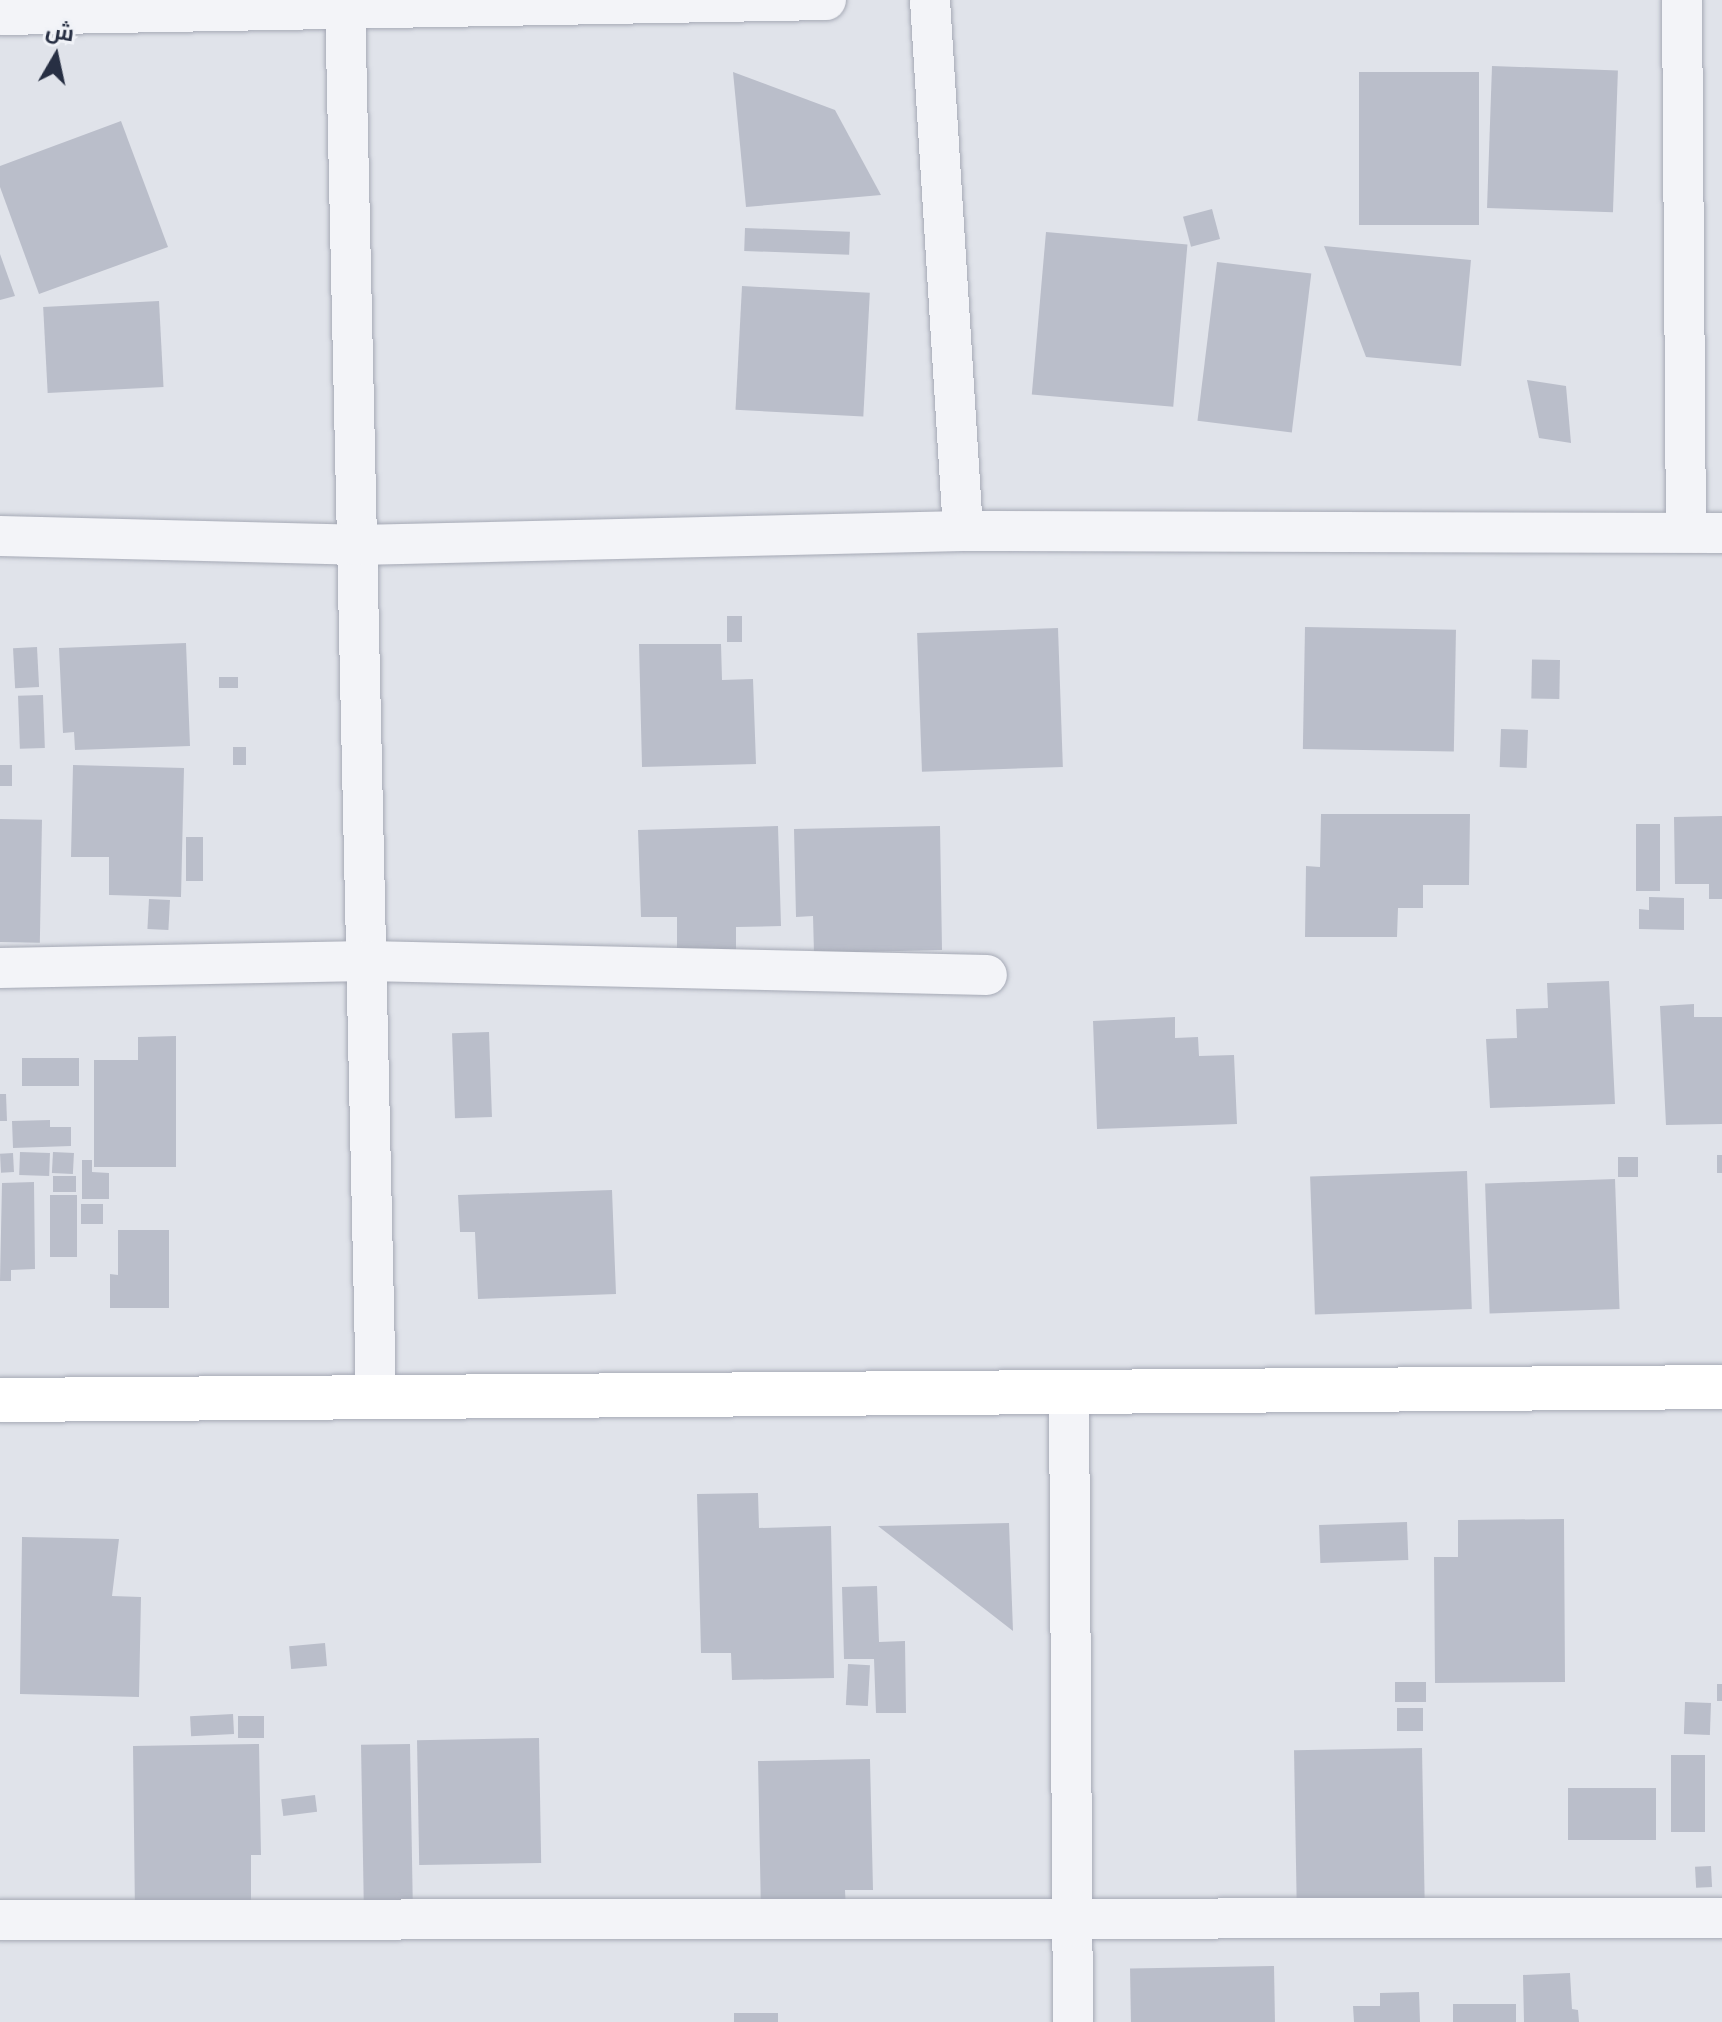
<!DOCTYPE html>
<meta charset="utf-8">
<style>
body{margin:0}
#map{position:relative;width:1722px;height:2022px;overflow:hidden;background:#e0e3ea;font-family:Roboto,Cairo,sans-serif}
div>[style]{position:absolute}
.building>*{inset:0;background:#babeca;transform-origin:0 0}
.roads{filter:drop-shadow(0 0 2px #a5a9b5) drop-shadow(0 0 2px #a5a9b5)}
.street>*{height:40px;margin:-20px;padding:0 20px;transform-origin:20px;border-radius:20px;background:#f3f4f8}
.secondary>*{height:44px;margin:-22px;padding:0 22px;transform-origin:22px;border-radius:22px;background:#fff}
span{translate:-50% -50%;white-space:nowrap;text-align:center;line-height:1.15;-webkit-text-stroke:8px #f0f2f7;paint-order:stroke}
.north{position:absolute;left:16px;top:16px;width:80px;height:80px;-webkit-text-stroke:6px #f0f2f7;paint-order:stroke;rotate:9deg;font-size:22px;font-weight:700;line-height:32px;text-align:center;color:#272f43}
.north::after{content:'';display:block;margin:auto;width:28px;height:36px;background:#272f43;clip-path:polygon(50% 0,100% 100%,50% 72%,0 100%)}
</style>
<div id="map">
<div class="building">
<div style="left:1492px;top:66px;width:126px;height:142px;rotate:2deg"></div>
<div style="clip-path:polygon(733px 72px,835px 110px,881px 195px,746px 207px)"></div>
<div style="left:1359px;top:72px;width:120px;height:153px"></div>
<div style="clip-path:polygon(121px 121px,168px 247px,39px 294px,0 187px,0 166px)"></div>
<div style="left:1212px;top:209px;width:31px;height:30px;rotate:75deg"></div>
<div style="left:745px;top:228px;width:105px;height:23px;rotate:2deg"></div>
<div style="left:1046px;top:232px;width:142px;height:163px;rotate:5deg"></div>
<div style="clip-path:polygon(1324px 246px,1471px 260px,1461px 366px,1366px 357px)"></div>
<div style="clip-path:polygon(0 254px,15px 296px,0 300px)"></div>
<div style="left:1217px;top:262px;width:95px;height:160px;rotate:7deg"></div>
<div style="left:742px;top:286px;width:128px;height:124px;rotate:3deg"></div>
<div style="left:159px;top:301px;width:86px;height:116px;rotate:87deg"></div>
<div style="clip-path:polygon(1527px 380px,1566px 386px,1571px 443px,1539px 438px)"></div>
<div style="left:727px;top:616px;width:15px;height:26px"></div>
<div style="left:1305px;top:627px;width:151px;height:122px;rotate:1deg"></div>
<div style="left:1058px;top:628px;width:139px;height:141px;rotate:88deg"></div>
<div style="clip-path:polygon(186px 643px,190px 746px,75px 750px,74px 732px,63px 733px,59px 648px)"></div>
<div style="clip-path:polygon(639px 644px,721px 644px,722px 680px,753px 679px,756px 764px,642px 767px)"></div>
<div style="left:37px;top:647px;width:40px;height:24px;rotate:87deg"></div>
<div style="left:1560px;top:660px;width:39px;height:28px;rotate:91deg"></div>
<div style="left:219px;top:677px;width:19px;height:11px"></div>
<div style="left:43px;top:695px;width:53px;height:25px;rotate:88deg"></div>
<div style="left:1501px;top:729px;width:27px;height:38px;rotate:2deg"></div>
<div style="left:233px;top:747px;width:13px;height:18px"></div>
<div style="left:0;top:765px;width:12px;height:21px"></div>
<div style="clip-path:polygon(73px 765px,184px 768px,181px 897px,109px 895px,109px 857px,71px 857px)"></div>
<div style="clip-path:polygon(1321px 814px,1470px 814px,1469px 885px,1423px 885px,1423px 908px,1398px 908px,1397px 937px,1305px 937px,1306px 866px,1320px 867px)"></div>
<div style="clip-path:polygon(1722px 816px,1722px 899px,1709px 899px,1709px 884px,1675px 884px,1674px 817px)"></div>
<div style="left:0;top:819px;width:42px;height:123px;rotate:1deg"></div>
<div style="left:1636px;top:824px;width:24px;height:67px"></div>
<div style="clip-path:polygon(778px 826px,781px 926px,736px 927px,736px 952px,677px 953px,677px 917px,641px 917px,638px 830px)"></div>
<div style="clip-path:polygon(940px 826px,942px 950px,814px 953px,813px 916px,796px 917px,794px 829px)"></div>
<div style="left:186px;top:837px;width:17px;height:44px"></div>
<div style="clip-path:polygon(1649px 897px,1684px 898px,1684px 930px,1639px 929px,1639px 909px,1649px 910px)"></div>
<div style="left:149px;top:899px;width:21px;height:30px;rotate:3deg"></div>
<div style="clip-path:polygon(1609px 981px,1615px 1104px,1490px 1108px,1486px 1039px,1517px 1038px,1516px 1009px,1548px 1008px,1547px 983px)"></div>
<div style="clip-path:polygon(1694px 1004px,1694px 1017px,1722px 1017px,1722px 1124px,1666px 1125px,1660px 1006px)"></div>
<div style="clip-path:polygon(1175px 1017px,1175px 1038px,1198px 1037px,1199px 1056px,1234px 1055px,1237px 1124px,1097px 1129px,1093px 1021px)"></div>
<div style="left:489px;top:1032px;width:85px;height:37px;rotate:88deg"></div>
<div style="clip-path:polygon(176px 1036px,176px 1167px,94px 1167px,94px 1060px,138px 1060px,138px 1037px)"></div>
<div style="left:22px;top:1058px;width:57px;height:28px"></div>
<div style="clip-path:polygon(0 1094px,6px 1094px,7px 1121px,0 1121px)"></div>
<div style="clip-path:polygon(50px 1120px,50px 1127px,71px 1127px,71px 1146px,13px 1148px,12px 1121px)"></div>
<div style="left:20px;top:1152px;width:30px;height:23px;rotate:2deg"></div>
<div style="left:53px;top:1152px;width:21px;height:21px;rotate:3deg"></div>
<div style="left:13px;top:1153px;width:19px;height:13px;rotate:87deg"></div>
<div style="left:1717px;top:1155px;width:5px;height:18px"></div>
<div style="left:1618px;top:1157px;width:20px;height:20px"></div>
<div style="clip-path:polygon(82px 1160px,92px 1160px,92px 1172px,109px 1173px,109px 1199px,82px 1199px)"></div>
<div style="left:1467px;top:1171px;width:138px;height:157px;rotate:88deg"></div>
<div style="left:53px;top:1176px;width:23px;height:16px"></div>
<div style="left:1615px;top:1179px;width:130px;height:130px;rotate:88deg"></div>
<div style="clip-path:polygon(34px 1182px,35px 1269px,11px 1270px,11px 1281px,0 1281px,2px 1183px)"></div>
<div style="clip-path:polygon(612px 1190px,616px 1294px,478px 1299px,475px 1232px,460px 1232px,458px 1195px)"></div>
<div style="left:50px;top:1195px;width:27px;height:62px"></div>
<div style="left:81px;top:1204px;width:22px;height:20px"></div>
<div style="clip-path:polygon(118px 1230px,169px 1230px,169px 1308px,110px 1308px,110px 1274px,118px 1275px)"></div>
<div style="clip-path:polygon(758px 1493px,759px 1528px,831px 1526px,834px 1678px,732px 1680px,731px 1653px,701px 1653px,697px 1494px)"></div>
<div style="clip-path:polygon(1564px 1519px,1565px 1682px,1435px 1683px,1434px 1557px,1458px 1557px,1458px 1520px)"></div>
<div style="left:1407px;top:1522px;width:38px;height:88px;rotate:88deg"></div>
<div style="clip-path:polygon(1009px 1523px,1013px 1631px,878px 1526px)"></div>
<div style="clip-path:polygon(22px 1537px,119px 1539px,112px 1596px,141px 1597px,139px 1697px,20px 1694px)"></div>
<div style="clip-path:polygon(877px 1586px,879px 1642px,905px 1641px,906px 1713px,876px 1713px,874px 1659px,844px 1659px,842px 1587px)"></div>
<div style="left:325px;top:1643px;width:23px;height:36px;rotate:85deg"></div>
<div style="left:848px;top:1664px;width:22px;height:41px;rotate:3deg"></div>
<div style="left:1395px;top:1682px;width:31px;height:20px"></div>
<div style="left:1717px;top:1684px;width:5px;height:17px"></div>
<div style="left:1685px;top:1702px;width:26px;height:32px;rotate:2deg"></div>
<div style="left:1397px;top:1708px;width:26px;height:23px"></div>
<div style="left:233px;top:1714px;width:20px;height:43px;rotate:87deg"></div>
<div style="left:238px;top:1716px;width:26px;height:22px"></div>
<div style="left:539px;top:1738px;width:125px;height:122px;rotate:89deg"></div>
<div style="clip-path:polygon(259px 1744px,261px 1855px,251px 1855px,251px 1914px,135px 1915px,133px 1746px)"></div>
<div style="left:410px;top:1744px;width:163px;height:49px;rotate:89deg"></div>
<div style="left:1422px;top:1748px;width:157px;height:128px;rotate:89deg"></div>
<div style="left:1671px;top:1755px;width:34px;height:77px"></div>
<div style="clip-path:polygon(870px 1759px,873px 1890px,845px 1890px,846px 1911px,761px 1913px,758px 1761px)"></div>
<div style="left:1656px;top:1788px;width:52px;height:88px;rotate:90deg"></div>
<div style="left:315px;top:1795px;width:17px;height:34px;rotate:83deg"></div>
<div style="left:1711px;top:1866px;width:21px;height:16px;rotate:87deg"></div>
<div style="left:1274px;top:1966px;width:56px;height:144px;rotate:89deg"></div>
<div style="clip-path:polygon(1570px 1973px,1572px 2009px,1578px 2010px,1579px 2022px,1524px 2022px,1523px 1975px)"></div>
<div style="clip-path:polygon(1419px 1992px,1420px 2022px,1354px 2022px,1353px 2006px,1380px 2006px,1380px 1993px)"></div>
<div style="left:1453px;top:2004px;width:63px;height:18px"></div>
<div style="left:734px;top:2013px;width:44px;height:9px"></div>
</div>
<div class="roads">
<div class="street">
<div style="left:345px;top:0;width:1397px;rotate:88.73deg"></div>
<div style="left:930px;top:0;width:532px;rotate:86.44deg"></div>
<div style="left:1682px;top:0;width:530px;rotate:89.57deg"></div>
<div style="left:0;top:15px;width:826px;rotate:-1.04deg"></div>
<div style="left:0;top:536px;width:357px;rotate:1.4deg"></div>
<div style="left:357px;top:545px;width:606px;rotate:-1.32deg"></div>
<div style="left:963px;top:531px;width:759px;rotate:0.15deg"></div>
<div style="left:0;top:968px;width:367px;rotate:-1.1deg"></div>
<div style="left:367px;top:961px;width:620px;rotate:1.29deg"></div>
<div style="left:1069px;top:1392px;width:630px;rotate:89.64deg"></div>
<div style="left:0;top:1920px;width:1722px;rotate:-0.07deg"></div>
</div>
<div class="secondary">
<div style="left:0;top:1400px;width:1722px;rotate:-0.43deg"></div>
</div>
</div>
<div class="north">ش</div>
</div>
